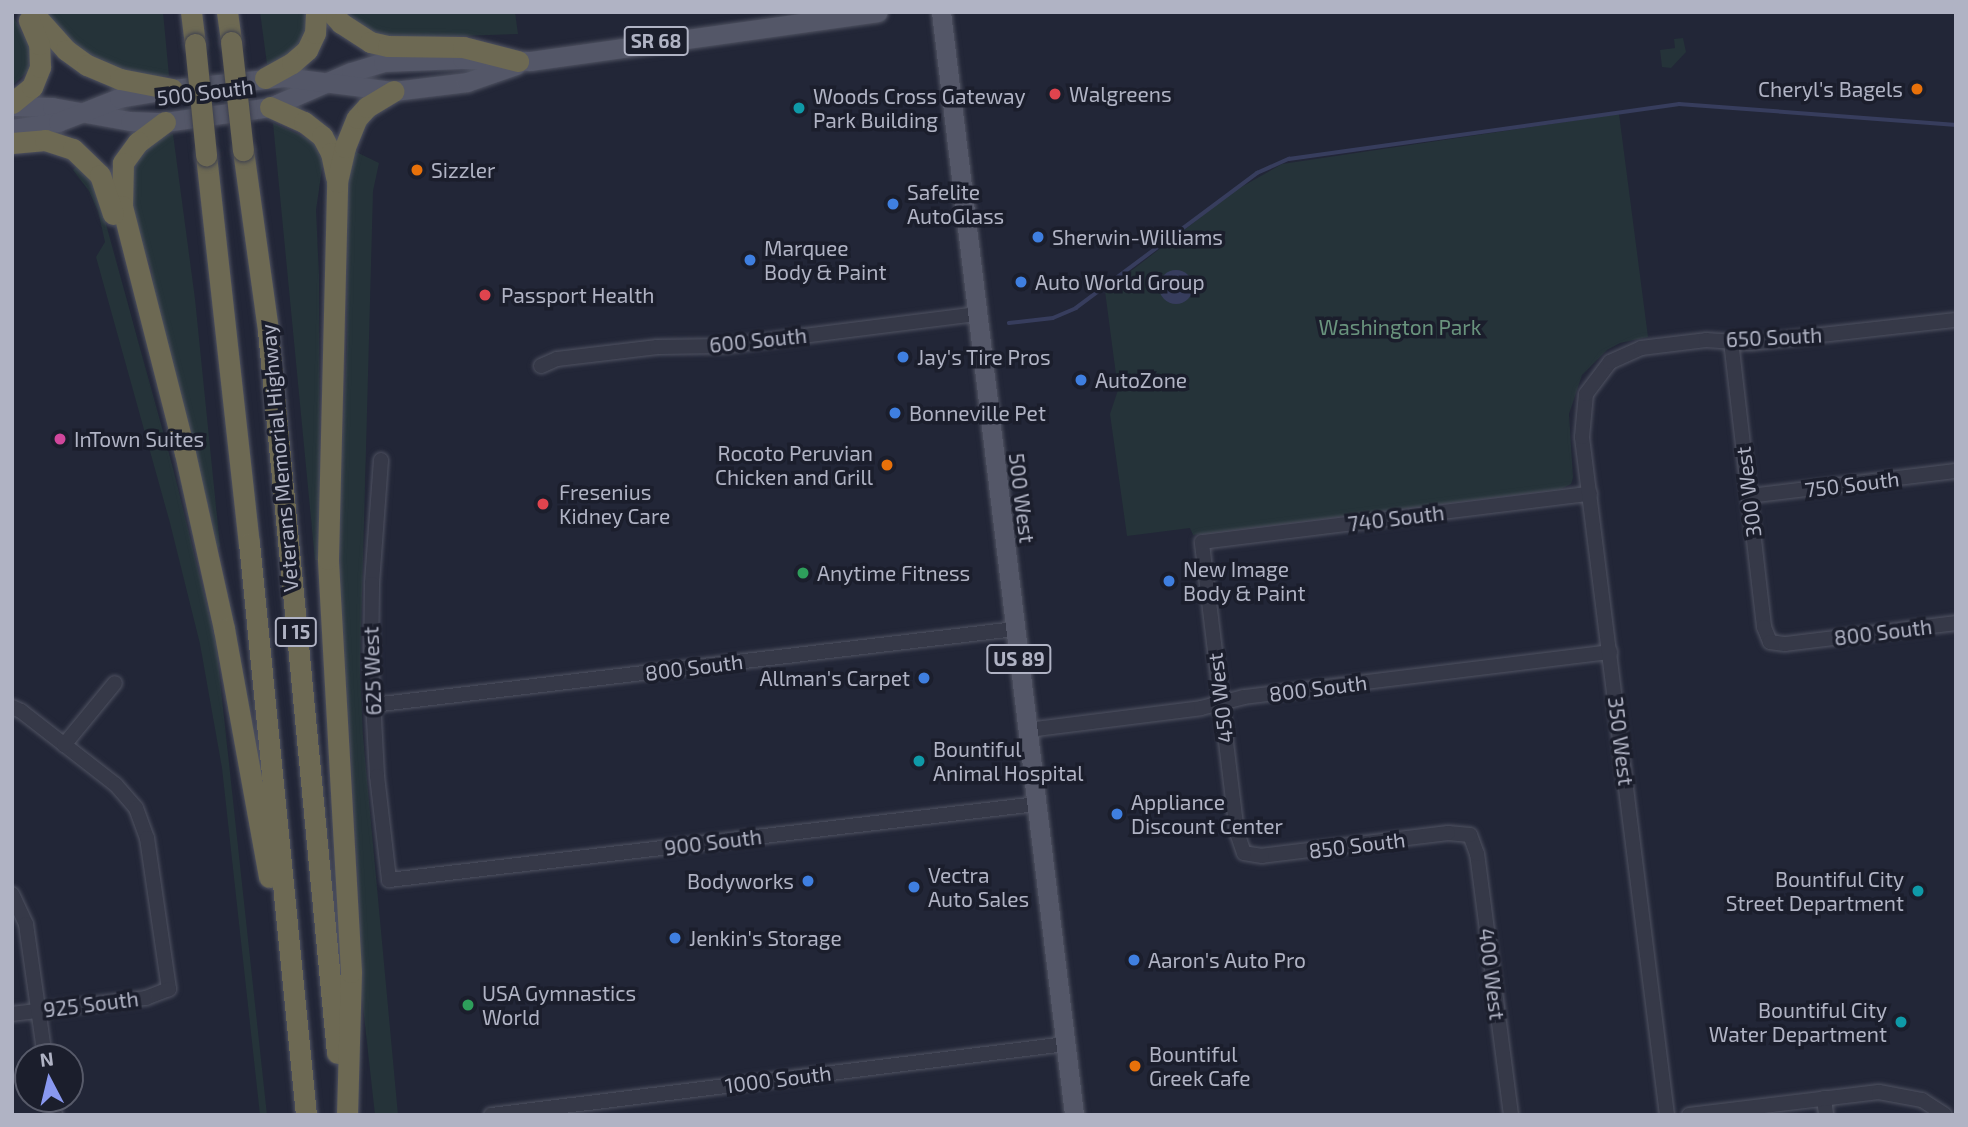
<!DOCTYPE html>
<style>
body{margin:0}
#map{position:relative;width:1968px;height:1127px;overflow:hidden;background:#222637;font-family:"Exo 2",sans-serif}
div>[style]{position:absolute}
.green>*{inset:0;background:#253339}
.water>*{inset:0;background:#373d5d}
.round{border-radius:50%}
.stream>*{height:3.5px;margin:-1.75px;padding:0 1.75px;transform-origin:1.75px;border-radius:1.75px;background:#373d5d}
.roads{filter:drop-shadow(0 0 2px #505362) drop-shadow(0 0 2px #505362)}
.minor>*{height:14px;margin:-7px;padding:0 7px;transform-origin:7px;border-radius:7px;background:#363948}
.major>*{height:19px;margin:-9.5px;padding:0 9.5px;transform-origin:9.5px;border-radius:9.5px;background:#545768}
.highway>*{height:21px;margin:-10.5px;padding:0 10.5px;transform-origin:10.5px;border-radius:10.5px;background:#6d6953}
.bridges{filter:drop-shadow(0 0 2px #3d404f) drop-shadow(0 0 2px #3d404f)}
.highway-bridge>*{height:21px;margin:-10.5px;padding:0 10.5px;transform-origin:10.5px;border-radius:10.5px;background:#6d6953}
.dots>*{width:19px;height:19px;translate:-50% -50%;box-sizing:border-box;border:4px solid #1b1e2c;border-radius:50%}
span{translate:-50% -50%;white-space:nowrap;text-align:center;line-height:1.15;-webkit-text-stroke:7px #1b1e2c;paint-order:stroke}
.shield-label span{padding:2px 5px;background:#1b1e2c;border:2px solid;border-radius:5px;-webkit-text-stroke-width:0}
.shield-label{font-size:19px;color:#b0b3c4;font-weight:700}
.poi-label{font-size:21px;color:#b0b3c4}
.right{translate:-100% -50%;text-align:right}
.left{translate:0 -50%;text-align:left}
.street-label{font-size:21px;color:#b0b3c4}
.park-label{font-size:21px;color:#69937d}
.frame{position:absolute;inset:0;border:14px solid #b0b3c4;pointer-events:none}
.north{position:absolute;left:14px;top:1043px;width:70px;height:70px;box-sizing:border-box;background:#1b1e2c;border:2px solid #575a69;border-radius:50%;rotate:353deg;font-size:19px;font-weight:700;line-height:28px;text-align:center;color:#b0b3c4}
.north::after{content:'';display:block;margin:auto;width:24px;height:32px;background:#8998f0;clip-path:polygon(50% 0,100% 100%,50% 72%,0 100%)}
</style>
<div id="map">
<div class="green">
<div style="clip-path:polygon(40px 12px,163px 12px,169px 76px,144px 77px,85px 59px)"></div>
<div style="clip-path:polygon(260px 12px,306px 12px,306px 28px,297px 47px,276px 63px,267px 64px)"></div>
<div style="clip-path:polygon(338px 12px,515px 12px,518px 34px,406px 38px,373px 34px)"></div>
<div style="clip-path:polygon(12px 14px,30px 47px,31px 64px,28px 71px,12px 86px)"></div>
<div style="clip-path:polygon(1683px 38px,1686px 52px,1671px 68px,1662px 67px,1660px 50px,1675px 48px,1674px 39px)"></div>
<div style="clip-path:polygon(1619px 114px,1648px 337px,1620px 343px,1607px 350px,1582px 375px,1569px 414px,1573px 478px,1571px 484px,1561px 489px,1193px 535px,1190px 528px,1127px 536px,1110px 414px,1118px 390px,1105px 291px,1236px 190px,1282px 164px)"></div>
<div style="clip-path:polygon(273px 123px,309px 139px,316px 145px,323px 162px,316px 210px,319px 275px,320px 560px,315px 560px)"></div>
<div style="clip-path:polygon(173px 134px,195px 299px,220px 546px,217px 549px,157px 312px,151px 267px,129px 215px,131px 162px,160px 136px)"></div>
<div style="clip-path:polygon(348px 148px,379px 163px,373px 191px,360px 670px,363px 736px,398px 1115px,375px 1115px,362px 998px,359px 897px,338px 539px,347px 346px)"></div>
<div style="clip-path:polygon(77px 166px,93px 184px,101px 206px,173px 468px,216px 643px,267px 1115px,260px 1115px,222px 768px,200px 644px,170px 523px,96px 257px,105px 242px,98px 211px,89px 191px,73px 170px)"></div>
</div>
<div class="water">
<div class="round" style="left:1159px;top:270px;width:34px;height:34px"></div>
</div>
<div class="stream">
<div style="left:1009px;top:323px;width:44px;rotate:-6.5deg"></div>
<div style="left:1053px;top:318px;width:25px;rotate:-23deg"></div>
<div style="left:1076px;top:308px;width:226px;rotate:-36.7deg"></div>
<div style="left:1257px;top:173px;width:35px;rotate:-24deg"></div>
<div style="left:1289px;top:159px;width:394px;rotate:-8deg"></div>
<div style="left:1679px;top:104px;width:278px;rotate:4.3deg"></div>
</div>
<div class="roads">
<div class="minor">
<div style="left:1731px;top:341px;width:288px;rotate:83.4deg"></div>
<div style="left:1764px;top:627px;width:16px;rotate:68deg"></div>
<div style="left:1770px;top:642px;width:15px;rotate:8deg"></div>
<div style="left:1785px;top:644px;width:172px;rotate:-7deg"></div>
<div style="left:541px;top:366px;width:17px;rotate:-24deg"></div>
<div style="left:557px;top:359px;width:101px;rotate:-6.8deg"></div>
<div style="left:657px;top:347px;width:67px;rotate:-0.9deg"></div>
<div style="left:724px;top:346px;width:255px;rotate:-7.2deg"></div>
<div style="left:381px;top:460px;width:124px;rotate:94.2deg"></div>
<div style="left:372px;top:584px;width:80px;rotate:90.7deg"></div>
<div style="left:371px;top:664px;width:112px;rotate:86.9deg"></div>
<div style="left:377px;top:776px;width:105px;rotate:83.4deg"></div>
<div style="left:389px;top:880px;width:652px;rotate:-6.69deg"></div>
<div style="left:1749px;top:496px;width:209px;rotate:-6.9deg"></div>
<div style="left:373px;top:705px;width:646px;rotate:-6.75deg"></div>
<div style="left:12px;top:707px;width:10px;rotate:24deg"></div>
<div style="left:21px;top:711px;width:120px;rotate:37.9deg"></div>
<div style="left:116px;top:785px;width:30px;rotate:49deg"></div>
<div style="left:136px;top:808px;width:32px;rotate:70deg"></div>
<div style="left:147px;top:838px;width:153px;rotate:81.7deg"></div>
<div style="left:169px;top:989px;width:25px;rotate:159deg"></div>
<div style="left:146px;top:998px;width:135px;rotate:173.2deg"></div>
<div style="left:1028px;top:730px;width:174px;rotate:-7.2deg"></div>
<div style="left:1201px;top:708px;width:44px;rotate:-14.3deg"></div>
<div style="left:1244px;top:697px;width:369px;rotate:-7deg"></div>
<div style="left:64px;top:745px;width:80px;rotate:-50.6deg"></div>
<div style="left:12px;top:894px;width:33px;rotate:65deg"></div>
<div style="left:26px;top:924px;width:134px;rotate:81.9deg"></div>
<div style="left:1824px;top:1098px;width:17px;rotate:83deg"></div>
<div style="left:52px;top:1099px;width:16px;rotate:79deg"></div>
<div style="left:491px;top:1115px;width:579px;rotate:-7.04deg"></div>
<div style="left:1511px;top:1115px;width:263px;rotate:-97.4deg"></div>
<div style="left:1477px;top:854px;width:20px;rotate:-110deg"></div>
<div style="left:1470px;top:835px;width:22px;rotate:-175deg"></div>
<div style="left:1448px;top:833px;width:187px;rotate:173deg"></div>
<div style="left:1262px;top:856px;width:18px;rotate:-171deg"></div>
<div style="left:1244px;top:853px;width:21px;rotate:-109deg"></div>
<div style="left:1237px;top:833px;width:293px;rotate:-96.9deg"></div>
<div style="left:1202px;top:542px;width:391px;rotate:-7.1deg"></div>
<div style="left:1667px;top:1115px;width:683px;rotate:-97.15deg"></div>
<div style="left:1582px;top:437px;width:43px;rotate:-84.7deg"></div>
<div style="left:1586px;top:394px;width:40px;rotate:-53deg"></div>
<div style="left:1610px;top:362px;width:34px;rotate:-24deg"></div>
<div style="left:1641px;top:348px;width:65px;rotate:-7deg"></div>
<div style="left:1706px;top:340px;width:44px;rotate:3.9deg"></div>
<div style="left:1750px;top:343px;width:205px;rotate:-6.4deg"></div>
<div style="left:1689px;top:1115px;width:191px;rotate:-6.9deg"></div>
<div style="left:1879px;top:1092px;width:44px;rotate:10.5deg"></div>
<div style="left:1922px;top:1100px;width:27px;rotate:33deg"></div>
</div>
<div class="major">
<div style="left:941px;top:12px;width:1111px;rotate:83.12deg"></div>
<div style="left:12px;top:106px;width:40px;rotate:1.4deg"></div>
<div style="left:52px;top:107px;width:79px;rotate:10.2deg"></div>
<div style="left:130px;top:121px;width:35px;rotate:2deg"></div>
<div style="left:165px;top:122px;width:106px;rotate:-8.1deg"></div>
<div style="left:270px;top:107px;width:88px;rotate:-23.4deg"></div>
<div style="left:351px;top:72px;width:34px;rotate:-17deg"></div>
<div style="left:383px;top:62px;width:79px;rotate:-2.2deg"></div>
<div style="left:462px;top:59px;width:68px;rotate:1.7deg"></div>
<div style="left:530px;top:61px;width:351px;rotate:-8deg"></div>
<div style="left:12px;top:129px;width:47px;rotate:-8.7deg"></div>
<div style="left:58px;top:122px;width:66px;rotate:-21.5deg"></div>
<div style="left:119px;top:98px;width:54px;rotate:-9.6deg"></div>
<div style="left:172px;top:89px;width:113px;rotate:-6.1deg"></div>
<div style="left:284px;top:77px;width:111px;rotate:7.3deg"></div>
<div style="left:394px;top:91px;width:74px;rotate:-7deg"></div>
<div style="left:467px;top:82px;width:52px;rotate:-19.1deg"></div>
</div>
<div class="highway">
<div style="left:32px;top:12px;width:51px;rotate:48.2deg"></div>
<div style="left:66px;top:50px;width:26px;rotate:36deg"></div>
<div style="left:87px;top:65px;width:36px;rotate:23deg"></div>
<div style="left:120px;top:79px;width:53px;rotate:10.9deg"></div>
<div style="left:191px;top:12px;width:32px;rotate:83deg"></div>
<div style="left:227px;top:12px;width:30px;rotate:82deg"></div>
<div style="left:331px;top:12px;width:15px;rotate:48deg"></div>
<div style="left:341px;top:23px;width:35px;rotate:33deg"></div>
<div style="left:370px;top:42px;width:18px;rotate:13deg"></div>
<div style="left:388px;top:46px;width:75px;rotate:0.8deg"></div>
<div style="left:463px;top:47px;width:57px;rotate:14.3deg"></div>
<div style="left:265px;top:78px;width:31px;rotate:-29deg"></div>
<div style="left:292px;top:63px;width:20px;rotate:-41deg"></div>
<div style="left:307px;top:50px;width:19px;rotate:-65deg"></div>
<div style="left:315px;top:33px;width:21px;rotate:-87deg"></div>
<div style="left:12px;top:103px;width:26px;rotate:-39deg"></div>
<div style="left:32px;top:87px;width:22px;rotate:-68deg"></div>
<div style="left:40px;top:67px;width:23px;rotate:-92deg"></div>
<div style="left:39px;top:44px;width:26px;rotate:-113deg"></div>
<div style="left:270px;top:107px;width:37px;rotate:24deg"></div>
<div style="left:304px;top:122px;width:23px;rotate:38deg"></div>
<div style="left:322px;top:136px;width:19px;rotate:62deg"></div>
<div style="left:331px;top:153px;width:25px;rotate:78deg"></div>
<div style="left:165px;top:122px;width:34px;rotate:143deg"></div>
<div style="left:138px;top:142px;width:26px;rotate:126deg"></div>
<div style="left:123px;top:163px;width:43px;rotate:91.3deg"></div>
<div style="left:122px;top:206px;width:255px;rotate:75.7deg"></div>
<div style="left:185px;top:453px;width:180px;rotate:77.5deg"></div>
<div style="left:224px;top:629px;width:252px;rotate:79.7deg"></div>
<div style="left:12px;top:143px;width:33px;rotate:-5deg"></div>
<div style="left:45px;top:140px;width:29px;rotate:18deg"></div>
<div style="left:73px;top:149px;width:37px;rotate:44deg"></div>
<div style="left:100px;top:175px;width:41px;rotate:71.6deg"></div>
<div style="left:243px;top:150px;width:183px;rotate:82.1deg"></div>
<div style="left:268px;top:331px;width:725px;rotate:84.54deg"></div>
<div style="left:206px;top:155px;width:390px;rotate:83.7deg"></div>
<div style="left:249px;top:543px;width:575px;rotate:84.31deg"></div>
<div style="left:347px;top:1115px;width:143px;rotate:-88.4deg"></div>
<div style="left:351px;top:972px;width:414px;rotate:-93.2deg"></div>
<div style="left:328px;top:559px;width:377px;rotate:-88.6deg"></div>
<div style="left:337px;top:182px;width:36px;rotate:-77deg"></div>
<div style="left:345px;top:147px;width:31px;rotate:-68deg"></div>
<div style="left:357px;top:118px;width:15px;rotate:-48deg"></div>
<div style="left:367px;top:107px;width:31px;rotate:-31deg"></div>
</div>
</div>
<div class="bridges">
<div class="highway-bridge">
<div style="left:231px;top:42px;width:109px;rotate:83.7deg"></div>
<div style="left:195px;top:44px;width:112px;rotate:84.3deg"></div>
</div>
</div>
<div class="dots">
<div style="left:1917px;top:89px;background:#e8710a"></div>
<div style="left:1055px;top:94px;background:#e0444e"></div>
<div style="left:799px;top:108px;background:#0f9aa8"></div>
<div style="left:417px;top:170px;background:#e8710a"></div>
<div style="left:893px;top:204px;background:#3f7fe0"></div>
<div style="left:1038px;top:237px;background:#3f7fe0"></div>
<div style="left:750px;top:260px;background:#3f7fe0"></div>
<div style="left:1021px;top:282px;background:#3f7fe0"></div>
<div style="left:485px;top:295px;background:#e0444e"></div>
<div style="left:903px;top:357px;background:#3f7fe0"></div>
<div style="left:1081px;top:380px;background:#3f7fe0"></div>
<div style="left:895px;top:413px;background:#3f7fe0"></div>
<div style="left:60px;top:439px;background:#d1479c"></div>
<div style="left:887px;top:465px;background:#e8710a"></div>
<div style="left:543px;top:504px;background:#e0444e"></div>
<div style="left:803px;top:573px;background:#2e9e5b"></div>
<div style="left:1169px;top:581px;background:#3f7fe0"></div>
<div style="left:924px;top:678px;background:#3f7fe0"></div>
<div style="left:919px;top:761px;background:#0f9aa8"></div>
<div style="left:1117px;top:814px;background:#3f7fe0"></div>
<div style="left:808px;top:881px;background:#3f7fe0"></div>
<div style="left:914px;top:887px;background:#3f7fe0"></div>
<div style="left:1918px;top:891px;background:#0f9aa8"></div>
<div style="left:675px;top:938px;background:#3f7fe0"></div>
<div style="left:1134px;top:960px;background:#3f7fe0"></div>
<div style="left:468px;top:1005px;background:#2e9e5b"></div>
<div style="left:1901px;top:1022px;background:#0f9aa8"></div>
<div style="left:1135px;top:1066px;background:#e8710a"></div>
</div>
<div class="shield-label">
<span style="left:656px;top:41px">SR 68</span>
<span style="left:296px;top:632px">I 15</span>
<span style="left:1019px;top:659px">US 89</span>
</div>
<div class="poi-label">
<span class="right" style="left:1903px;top:89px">Cheryl's Bagels</span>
<span class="left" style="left:1069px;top:94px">Walgreens</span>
<span class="left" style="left:813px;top:108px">Woods Cross Gateway<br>Park Building</span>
<span class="left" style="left:431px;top:170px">Sizzler</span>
<span class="left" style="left:907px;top:204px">Safelite<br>AutoGlass</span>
<span class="left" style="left:1052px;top:237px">Sherwin-Williams</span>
<span class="left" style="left:764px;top:260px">Marquee<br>Body &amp; Paint</span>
<span class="left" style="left:1035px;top:282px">Auto World Group</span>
<span class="left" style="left:501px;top:295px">Passport Health</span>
<span class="left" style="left:917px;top:357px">Jay's Tire Pros</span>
<span class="left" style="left:1095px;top:380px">AutoZone</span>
<span class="left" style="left:909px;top:413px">Bonneville Pet</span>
<span class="left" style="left:74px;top:439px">InTown Suites</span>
<span class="right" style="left:873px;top:465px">Rocoto Peruvian<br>Chicken and Grill</span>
<span class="left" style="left:559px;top:504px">Fresenius<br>Kidney Care</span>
<span class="left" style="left:1183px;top:581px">New Image<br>Body &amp; Paint</span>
<span class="left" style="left:817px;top:573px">Anytime Fitness</span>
<span class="right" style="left:910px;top:678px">Allman's Carpet</span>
<span class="left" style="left:933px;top:761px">Bountiful<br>Animal Hospital</span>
<span class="left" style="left:1131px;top:814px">Appliance<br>Discount Center</span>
<span class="left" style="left:928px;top:887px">Vectra<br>Auto Sales</span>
<span class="right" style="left:1904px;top:891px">Bountiful City<br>Street Department</span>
<span class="right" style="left:794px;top:881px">Bodyworks</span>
<span class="left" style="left:689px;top:938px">Jenkin's Storage</span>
<span class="left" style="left:1148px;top:960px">Aaron's Auto Pro</span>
<span class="left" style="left:482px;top:1005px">USA Gymnastics<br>World</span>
<span class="right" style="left:1887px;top:1022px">Bountiful City<br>Water Department</span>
<span class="left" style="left:1149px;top:1066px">Bountiful<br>Greek Cafe</span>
</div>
<div class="street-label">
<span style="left:205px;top:92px;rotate:-7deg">500 South</span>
<span style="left:1774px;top:337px;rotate:-3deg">650 South</span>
<span style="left:758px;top:340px;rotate:-6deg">600 South</span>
<span style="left:279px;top:458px;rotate:-95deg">Veterans Memorial Highway</span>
<span style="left:1852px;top:484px;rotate:-7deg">750 South</span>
<span style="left:1748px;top:492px;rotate:-97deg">300 West</span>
<span style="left:1022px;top:498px;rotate:83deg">500 West</span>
<span style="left:1396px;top:518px;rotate:-7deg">740 South</span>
<span style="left:1883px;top:632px;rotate:-7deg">800 South</span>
<span style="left:694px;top:667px;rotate:-7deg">800 South</span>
<span style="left:372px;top:671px;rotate:-92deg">625 West</span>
<span style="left:1318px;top:688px;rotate:-7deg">800 South</span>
<span style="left:1220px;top:698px;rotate:-97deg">450 West</span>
<span style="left:1621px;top:741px;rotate:83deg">350 West</span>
<span style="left:713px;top:842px;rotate:-7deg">900 South</span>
<span style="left:1357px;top:845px;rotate:-7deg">850 South</span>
<span style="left:1492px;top:974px;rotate:83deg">400 West</span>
<span style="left:91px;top:1004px;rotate:-7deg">925 South</span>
<span style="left:778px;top:1079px;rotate:-7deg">1000 South</span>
</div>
<div class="park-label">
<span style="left:1400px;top:327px">Washington Park</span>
</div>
<div class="frame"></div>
<div class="north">N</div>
</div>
